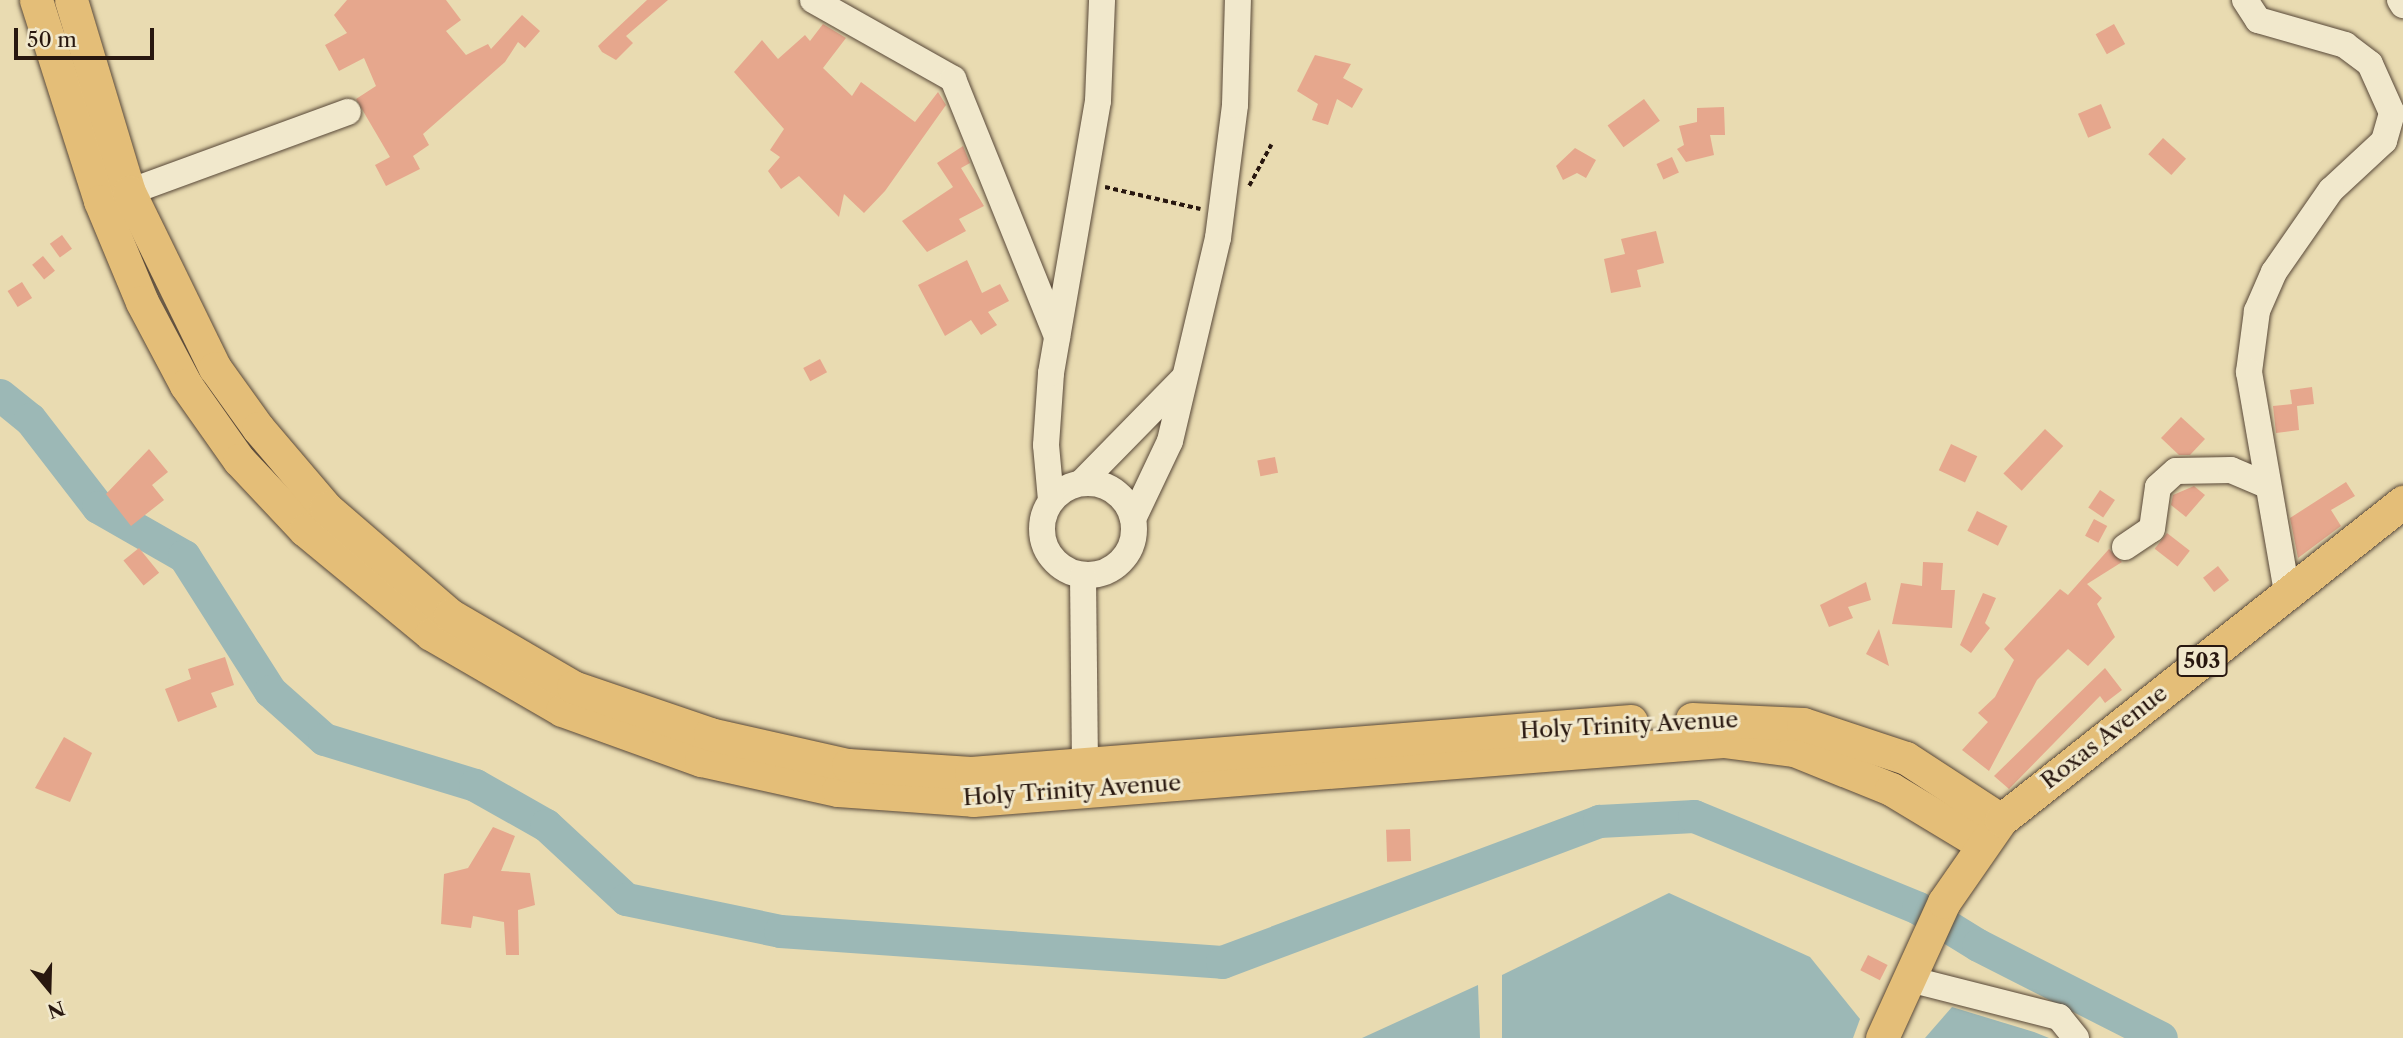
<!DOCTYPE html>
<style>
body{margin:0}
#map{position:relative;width:2403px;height:1038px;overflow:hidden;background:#e9dbb1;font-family:"Libre Caslon Text",serif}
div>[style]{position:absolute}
.water>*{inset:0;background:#9cb8b6}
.river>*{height:33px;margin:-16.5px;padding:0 16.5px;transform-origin:16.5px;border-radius:16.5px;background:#9cb8b6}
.building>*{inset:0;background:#e6a78d;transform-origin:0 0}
.path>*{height:3.5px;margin-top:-1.75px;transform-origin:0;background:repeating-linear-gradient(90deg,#28170f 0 5px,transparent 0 8.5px)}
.roads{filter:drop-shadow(0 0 2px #584838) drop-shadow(0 0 2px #584838)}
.minor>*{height:26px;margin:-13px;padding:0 13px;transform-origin:13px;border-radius:13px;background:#f1e8cc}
.minor>.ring{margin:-13px;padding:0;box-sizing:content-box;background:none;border:26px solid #f1e8cc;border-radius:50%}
.major>*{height:33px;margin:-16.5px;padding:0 16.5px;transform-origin:16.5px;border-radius:16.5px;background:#e4be78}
span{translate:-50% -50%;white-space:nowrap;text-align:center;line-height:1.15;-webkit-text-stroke:6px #f1e8cc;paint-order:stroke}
.shield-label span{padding:2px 5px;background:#f1e8cc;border:2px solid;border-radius:5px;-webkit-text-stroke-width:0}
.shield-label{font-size:21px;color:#28170f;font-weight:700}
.street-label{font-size:23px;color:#28170f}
.north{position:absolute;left:14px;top:954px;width:70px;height:70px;-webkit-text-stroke:5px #f1e8cc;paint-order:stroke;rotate:161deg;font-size:19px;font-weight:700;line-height:28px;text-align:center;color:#28170f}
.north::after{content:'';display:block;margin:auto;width:24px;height:32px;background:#28170f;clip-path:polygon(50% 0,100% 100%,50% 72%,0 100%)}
.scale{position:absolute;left:14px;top:28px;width:140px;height:32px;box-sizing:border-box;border:4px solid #28170f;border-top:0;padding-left:9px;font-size:21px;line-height:24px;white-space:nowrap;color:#28170f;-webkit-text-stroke:5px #f1e8cc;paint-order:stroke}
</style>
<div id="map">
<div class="water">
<div style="clip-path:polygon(1669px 893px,1810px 957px,1860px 1019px,1853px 1038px,1502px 1038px,1502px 975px)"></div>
<div style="clip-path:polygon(1478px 985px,1480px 1038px,1362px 1038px)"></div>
<div style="clip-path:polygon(1952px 1007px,2034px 1032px,2049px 1038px,1925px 1038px)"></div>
</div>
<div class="river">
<div style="left:0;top:395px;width:38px;rotate:39deg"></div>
<div style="left:30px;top:419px;width:111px;rotate:52.3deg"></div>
<div style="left:98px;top:507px;width:99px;rotate:29.7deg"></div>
<div style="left:184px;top:556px;width:160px;rotate:57.5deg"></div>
<div style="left:270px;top:691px;width:72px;rotate:41.6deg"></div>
<div style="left:324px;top:739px;width:158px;rotate:16.9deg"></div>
<div style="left:475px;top:785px;width:81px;rotate:29.4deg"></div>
<div style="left:546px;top:825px;width:109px;rotate:42.8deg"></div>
<div style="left:626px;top:899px;width:157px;rotate:11.7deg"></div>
<div style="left:780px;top:931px;width:443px;rotate:4deg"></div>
<div style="left:1222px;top:962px;width:403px;rotate:-20.5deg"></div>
<div style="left:1599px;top:821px;width:95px;rotate:-3deg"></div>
<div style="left:1694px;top:816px;width:242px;rotate:22.3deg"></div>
<div style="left:1918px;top:908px;width:70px;rotate:31.7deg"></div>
<div style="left:1978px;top:945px;width:205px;rotate:26.9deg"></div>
</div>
<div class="building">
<div style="clip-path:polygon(347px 0,446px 0,461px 20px,446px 31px,466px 55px,488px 44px,491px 49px,522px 15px,540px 31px,525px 48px,518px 42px,505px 62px,423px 134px,429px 145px,413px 156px,420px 169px,386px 186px,375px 165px,390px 157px,356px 99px,376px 86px,364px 58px,339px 71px,325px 45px,347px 33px,334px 15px)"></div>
<div style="clip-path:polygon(647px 0,668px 0,626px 36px,633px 43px,616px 60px,602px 52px,598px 46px)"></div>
<div style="clip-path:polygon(823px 24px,846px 38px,823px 68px,852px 96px,861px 82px,915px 122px,938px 92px,946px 105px,885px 191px,864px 213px,844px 194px,839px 217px,799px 176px,781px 189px,768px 171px,780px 157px,770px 150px,784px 129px,734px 72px,762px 40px,778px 59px,805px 35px,810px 41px)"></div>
<div style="left:2114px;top:24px;width:23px;height:21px;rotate:61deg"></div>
<div style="clip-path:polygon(1315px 55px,1351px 64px,1343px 78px,1363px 89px,1352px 108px,1337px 99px,1328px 125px,1312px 120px,1318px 104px,1297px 91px)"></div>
<div style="left:1644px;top:99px;width:27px;height:45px;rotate:54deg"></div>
<div style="left:2101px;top:104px;width:26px;height:25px;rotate:67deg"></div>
<div style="clip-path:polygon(1724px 107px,1725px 135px,1710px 135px,1714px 155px,1686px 162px,1677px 149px,1684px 145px,1679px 126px,1697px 122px,1697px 108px)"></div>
<div style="left:2163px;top:138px;width:31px;height:22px;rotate:42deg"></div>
<div style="clip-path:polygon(963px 146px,970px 163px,961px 168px,984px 206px,959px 219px,966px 231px,927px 252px,902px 221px,953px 187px,937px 163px)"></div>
<div style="clip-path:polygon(1575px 148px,1596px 160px,1586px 178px,1577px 173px,1563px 180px,1556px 166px)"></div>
<div style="left:1672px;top:157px;width:17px;height:17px;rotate:66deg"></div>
<div style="clip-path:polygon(1656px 231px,1664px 263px,1637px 270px,1641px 287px,1611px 293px,1604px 259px,1625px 254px,1621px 239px)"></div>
<div style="left:62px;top:235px;width:17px;height:15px;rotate:54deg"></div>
<div style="left:43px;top:256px;width:19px;height:14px;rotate:51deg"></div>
<div style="clip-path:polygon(967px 260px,982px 293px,1000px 284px,1009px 301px,988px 312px,997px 325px,981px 335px,971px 320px,945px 336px,918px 285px)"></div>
<div style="left:22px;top:282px;width:19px;height:17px;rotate:58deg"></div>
<div style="left:820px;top:359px;width:15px;height:19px;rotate:62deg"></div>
<div style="clip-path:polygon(2312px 387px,2314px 404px,2297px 406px,2299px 430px,2276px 433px,2273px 406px,2292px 404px,2290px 390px)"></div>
<div style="clip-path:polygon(2181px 417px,2205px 439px,2190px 455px,2179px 455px,2161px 438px)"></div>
<div style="left:2045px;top:429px;width:25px;height:61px;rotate:43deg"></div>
<div style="left:1951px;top:444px;width:29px;height:29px;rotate:25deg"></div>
<div style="clip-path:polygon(149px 449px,168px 472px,152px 485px,164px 500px,131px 526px,106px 494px)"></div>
<div style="left:1275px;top:457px;width:16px;height:18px;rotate:79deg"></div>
<div style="clip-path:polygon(2346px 482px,2355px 496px,2331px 510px,2341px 526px,2298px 558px,2290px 518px)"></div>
<div style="clip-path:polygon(2194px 486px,2205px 495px,2186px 517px,2171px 505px,2173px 495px)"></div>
<div style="left:2100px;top:490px;width:18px;height:21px;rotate:34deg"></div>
<div style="left:1977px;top:511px;width:34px;height:22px;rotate:26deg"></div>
<div style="left:2094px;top:519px;width:15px;height:19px;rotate:28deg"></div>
<div style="left:2167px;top:533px;width:29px;height:20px;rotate:38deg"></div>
<div style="left:139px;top:548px;width:32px;height:20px;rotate:51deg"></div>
<div style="clip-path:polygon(2109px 549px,2122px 562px,2087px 584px,2102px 598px,2097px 604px,2115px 637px,2088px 666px,2068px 649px,2037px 680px,1989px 771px,1962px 750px,1988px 722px,1978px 713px,1995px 697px,2014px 660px,2004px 649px,2060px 589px,2068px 595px)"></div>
<div style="clip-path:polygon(1923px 562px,1943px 563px,1941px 590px,1955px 590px,1952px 628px,1892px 624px,1901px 583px,1922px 586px)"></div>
<div style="left:2218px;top:566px;width:18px;height:19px;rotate:52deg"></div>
<div style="clip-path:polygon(1866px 582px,1871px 600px,1848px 607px,1853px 618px,1829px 627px,1820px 605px)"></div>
<div style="clip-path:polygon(1983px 593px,1996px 598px,1985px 623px,1990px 628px,1971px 653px,1960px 645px)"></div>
<div style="clip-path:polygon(1879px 629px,1889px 666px,1866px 654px)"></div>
<div style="clip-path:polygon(225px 657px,234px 685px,211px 693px,217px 707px,178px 722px,165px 689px,191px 679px,188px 669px)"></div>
<div style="clip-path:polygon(2105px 668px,2122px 690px,2105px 703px,2100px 696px,2009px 789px,1994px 776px)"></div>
<div style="clip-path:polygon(64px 737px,92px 753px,70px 802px,35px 788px)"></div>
<div style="clip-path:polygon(493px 827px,515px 836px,501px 871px,530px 873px,535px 905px,518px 910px,519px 955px,506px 955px,504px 922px,473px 916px,471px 928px,441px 924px,444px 874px,468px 868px)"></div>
<div style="left:1410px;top:829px;width:32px;height:24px;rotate:88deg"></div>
<div style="left:1868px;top:955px;width:22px;height:17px;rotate:27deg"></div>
</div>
<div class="path">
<div style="left:1249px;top:186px;width:47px;rotate:-61.8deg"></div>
<div style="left:1105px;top:187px;width:98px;rotate:13deg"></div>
</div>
<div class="roads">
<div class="minor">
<div style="left:813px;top:0;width:161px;rotate:29.4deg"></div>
<div style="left:953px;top:79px;width:278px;rotate:68deg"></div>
<div style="left:2245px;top:0;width:24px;rotate:57deg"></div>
<div style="left:2258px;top:20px;width:91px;rotate:16deg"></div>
<div style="left:2345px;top:45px;width:31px;rotate:37deg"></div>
<div style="left:2370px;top:64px;width:54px;rotate:65.8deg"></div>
<div style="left:2392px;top:113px;width:29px;rotate:106deg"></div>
<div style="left:2384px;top:141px;width:72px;rotate:137.2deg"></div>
<div style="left:2331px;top:190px;width:100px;rotate:124.8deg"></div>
<div style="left:2274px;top:272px;width:43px;rotate:113.6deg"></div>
<div style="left:2257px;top:311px;width:62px;rotate:97.5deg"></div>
<div style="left:2249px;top:372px;width:229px;rotate:80.2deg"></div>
<div style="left:2400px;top:0;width:6px;rotate:59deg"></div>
<div style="left:129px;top:192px;width:233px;rotate:-20.1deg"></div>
<div style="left:1081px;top:483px;width:147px;rotate:-45.6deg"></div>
<div class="ring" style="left:1042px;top:483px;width:66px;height:66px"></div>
<div style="left:1051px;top:500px;width:55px;rotate:-95.2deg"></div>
<div style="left:1046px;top:445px;width:72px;rotate:-86deg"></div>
<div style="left:1051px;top:373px;width:276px;rotate:-80.2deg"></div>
<div style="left:1098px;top:101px;width:101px;rotate:-87.7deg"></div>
<div style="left:1133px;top:519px;width:86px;rotate:-64.6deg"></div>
<div style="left:1170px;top:441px;width:209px;rotate:-76.7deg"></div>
<div style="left:1218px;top:238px;width:134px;rotate:-82.7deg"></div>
<div style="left:1235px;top:105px;width:105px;rotate:-88.4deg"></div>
<div style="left:2125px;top:547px;width:32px;rotate:-34deg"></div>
<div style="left:2152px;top:529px;width:42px;rotate:-81.9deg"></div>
<div style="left:2158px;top:487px;width:24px;rotate:-42deg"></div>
<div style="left:2176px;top:471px;width:55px;rotate:-1deg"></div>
<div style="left:2231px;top:470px;width:39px;rotate:23deg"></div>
<div style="left:1083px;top:575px;width:208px;rotate:89.4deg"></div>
<div style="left:1909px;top:979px;width:155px;rotate:14.2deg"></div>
<div style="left:2059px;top:1017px;width:27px;rotate:51deg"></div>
</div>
<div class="major">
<div style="left:36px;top:0;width:211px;rotate:72.3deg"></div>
<div style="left:100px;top:201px;width:109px;rotate:67.4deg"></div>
<div style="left:142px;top:302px;width:94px;rotate:62.1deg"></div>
<div style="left:186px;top:385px;width:92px;rotate:54.8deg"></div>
<div style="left:239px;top:460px;width:96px;rotate:46.7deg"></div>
<div style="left:305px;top:530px;width:163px;rotate:39.5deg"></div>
<div style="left:431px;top:634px;width:151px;rotate:30.1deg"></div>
<div style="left:562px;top:710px;width:148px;rotate:19.8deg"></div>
<div style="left:701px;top:760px;width:140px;rotate:12.4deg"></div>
<div style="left:838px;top:790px;width:135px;rotate:4.2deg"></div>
<div style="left:973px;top:800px;width:752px;rotate:-4.5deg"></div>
<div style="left:1723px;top:741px;width:72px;rotate:7.2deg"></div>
<div style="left:1794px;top:750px;width:105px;rotate:21.9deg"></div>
<div style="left:1891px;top:789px;width:106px;rotate:31.1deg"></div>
<div style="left:71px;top:0;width:201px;rotate:73.2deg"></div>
<div style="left:129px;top:192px;width:196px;rotate:64deg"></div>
<div style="left:215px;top:368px;width:74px;rotate:54.4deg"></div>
<div style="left:258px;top:428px;width:105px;rotate:49.6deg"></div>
<div style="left:326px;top:508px;width:164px;rotate:40.8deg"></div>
<div style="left:450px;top:615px;width:143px;rotate:30.3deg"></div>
<div style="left:573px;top:687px;width:145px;rotate:18.9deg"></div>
<div style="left:710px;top:734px;width:141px;rotate:12.7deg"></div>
<div style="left:848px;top:765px;width:123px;rotate:3.7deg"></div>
<div style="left:971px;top:773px;width:662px;rotate:-4.5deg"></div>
<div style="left:1692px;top:719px;width:111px;rotate:2.6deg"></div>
<div style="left:1803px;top:724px;width:108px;rotate:18.3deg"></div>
<div style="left:1906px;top:758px;width:113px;rotate:33.1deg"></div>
<div style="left:1882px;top:1038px;width:149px;rotate:-65.5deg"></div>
<div style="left:1944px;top:902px;width:100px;rotate:-55.2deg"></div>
<div style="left:2001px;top:820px;width:513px;rotate:-38.35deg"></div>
</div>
</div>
<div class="shield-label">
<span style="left:2202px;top:661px">503</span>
</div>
<div class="street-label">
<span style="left:1629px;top:725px;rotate:-3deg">Holy Trinity Avenue</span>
<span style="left:2104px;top:737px;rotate:-38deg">Roxas Avenue</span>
<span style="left:1072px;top:790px;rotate:-4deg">Holy Trinity Avenue</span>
</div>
<div class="north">N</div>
<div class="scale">50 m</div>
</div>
